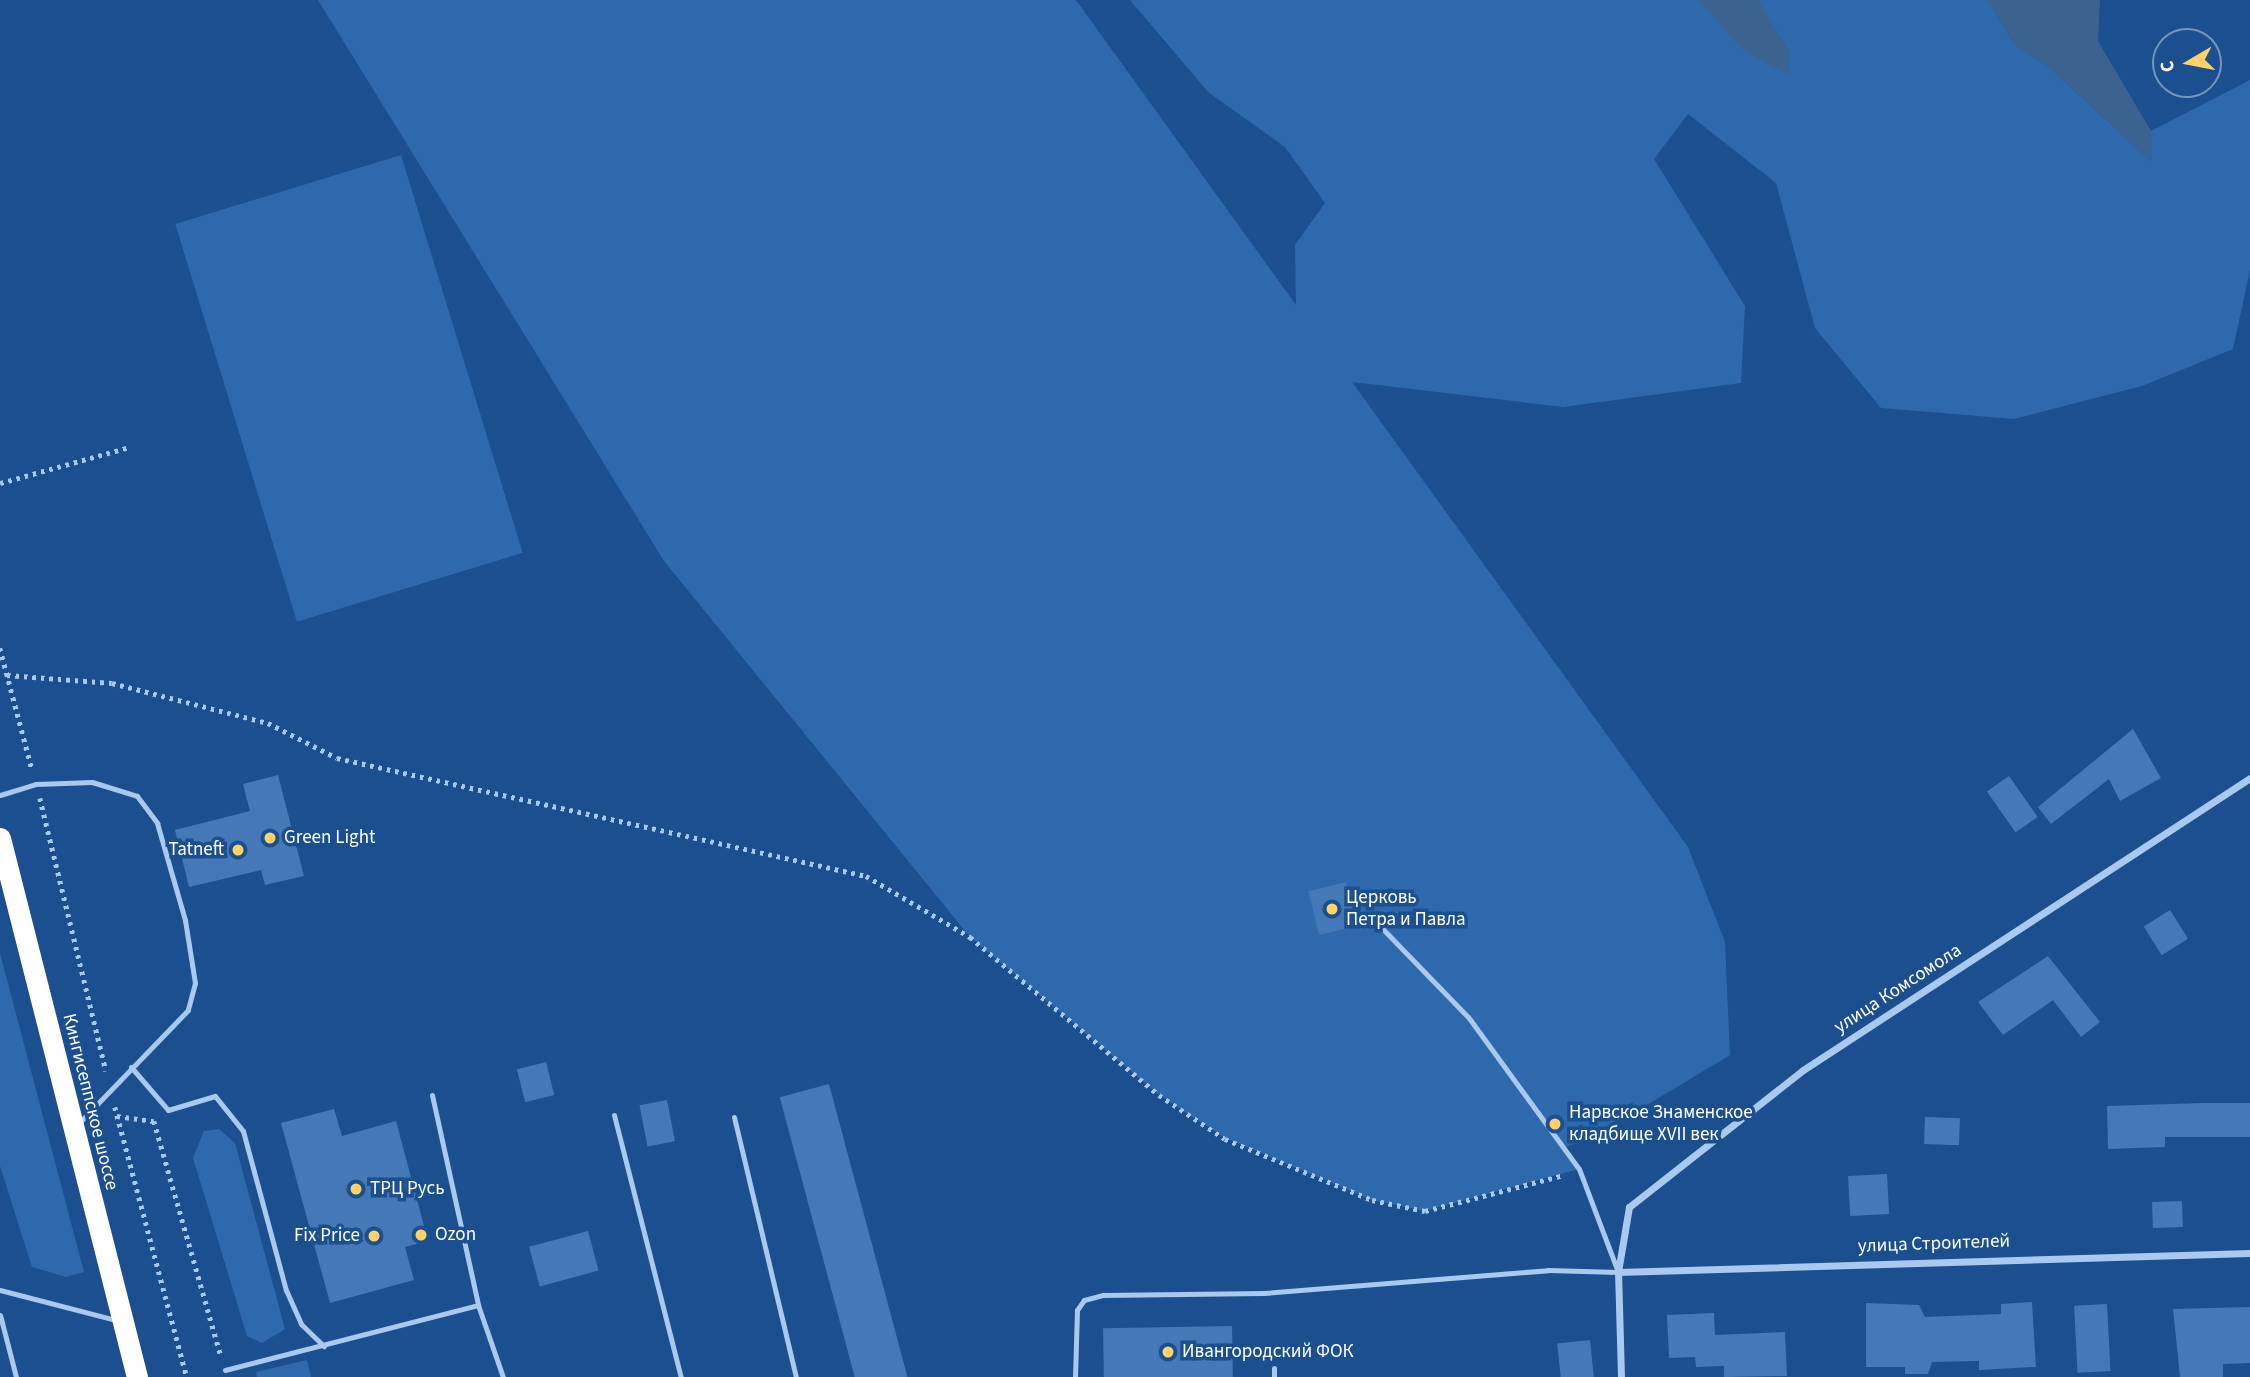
<!DOCTYPE html>
<meta charset="utf-8">
<style>
body{margin:0}
#map{position:relative;width:2250px;height:1377px;overflow:hidden;background:#1b4f8f;font-family:"Source Sans 3",sans-serif}
div>[style]{position:absolute}
.green>*{inset:0;background:#2e69ad;transform-origin:0 0}
.water>*{inset:0;background:#3c6290}
.building>*{inset:0;background:#4478b7;transform-origin:0 0}
.path>*{height:4.5px;margin-top:-2.25px;transform-origin:0;background:repeating-linear-gradient(90deg,#a9c9ee 0 3.5px,transparent 0 8.5px)}
.lane>*{height:5px;margin:-2.5px;padding:0 2.5px;transform-origin:2.5px;border-radius:2.5px;background:#a9c9ee}
.street>*{height:7px;margin:-3.5px;padding:0 3.5px;transform-origin:3.5px;border-radius:3.5px;background:#a9c9ee}
.highway>*{height:21px;margin:-10.5px;padding:0 10.5px;transform-origin:10.5px;border-radius:10.5px;background:#fff}
.dots>*{width:19px;height:19px;translate:-50% -50%;box-sizing:border-box;border:4px solid #1b4f8f;border-radius:50%}
span{translate:-50% -50%;white-space:nowrap;text-align:center;line-height:1.15;-webkit-text-stroke:7px #1b4f8f;paint-order:stroke}
.poi-label{font-size:19px;color:#fff}
.left{translate:0 -50%;text-align:left}
.right{translate:-100% -50%;text-align:right}
.street-label{font-size:19px;color:#fff}
.north{position:absolute;left:2152px;top:28px;width:70px;height:70px;box-sizing:border-box;background:#1b4f8f;border:2px solid #7695bc;border-radius:50%;rotate:260deg;font-size:19px;font-weight:700;line-height:28px;text-align:center;color:#fff}
.north::after{content:'';display:block;margin:auto;width:24px;height:32px;background:#ffd166;clip-path:polygon(50% 0,100% 100%,50% 72%,0 100%)}
</style>
<div id="map">
<div class="green">
<div style="clip-path:polygon(318px 0,1076px 0,1296px 305px,1295px 245px,1325px 203px,1285px 147px,1208px 92px,1130px 0,1988px 0,2014px 44px,2050px 68px,2151px 161px,2151px 131px,2250px 80px,2250px 270px,2233px 349px,2142px 386px,2014px 419px,1881px 408px,1815px 328px,1776px 183px,1688px 114px,1654px 159px,1745px 306px,1741px 383px,1563px 407px,1352px 382px,1688px 847px,1725px 942px,1730px 1055px,1587px 1141px,1564px 1147px,1579px 1169px,1425px 1211px,1372px 1200px,1225px 1138px,1159px 1095px,970px 937px,664px 561px)"></div>
<div style="left:401px;top:155px;width:416px;height:236px;rotate:73deg"></div>
<div style="clip-path:polygon(0 953px,84px 1272px,66px 1277px,32px 1267px,0 1166px)"></div>
<div style="clip-path:polygon(219px 1129px,235px 1143px,285px 1329px,262px 1343px,247px 1336px,193px 1158px,204px 1131px)"></div>
<div style="clip-path:polygon(307px 1360px,311px 1377px,257px 1377px,256px 1372px)"></div>
</div>
<div class="water">
<div style="clip-path:polygon(1698px 0,1758px 0,1789px 51px,1789px 75px,1744px 51px)"></div>
<div style="clip-path:polygon(1988px 0,2100px 0,2098px 41px,2151px 131px,2152px 162px,2050px 68px,2014px 44px)"></div>
</div>
<div class="building">
<div style="clip-path:polygon(2133px 729px,2161px 778px,2120px 801px,2109px 779px,2051px 824px,2038px 807px)"></div>
<div style="clip-path:polygon(278px 775px,304px 876px,265px 885px,261px 870px,189px 887px,175px 830px,250px 811px,243px 784px)"></div>
<div style="left:2009px;top:776px;width:50px;height:27px;rotate:55deg"></div>
<div style="left:1346px;top:882px;width:45px;height:39px;rotate:76deg"></div>
<div style="left:2170px;top:910px;width:34px;height:31px;rotate:58deg"></div>
<div style="clip-path:polygon(2048px 956px,2100px 1022px,2081px 1037px,2053px 1000px,2003px 1035px,1978px 1002px)"></div>
<div style="left:546px;top:1062px;width:34px;height:30px;rotate:76deg"></div>
<div style="left:829px;top:1084px;width:303px;height:51px;rotate:75deg"></div>
<div style="left:667px;top:1100px;width:42px;height:28px;rotate:79deg"></div>
<div style="clip-path:polygon(2203px 1103px,2250px 1103px,2250px 1137px,2165px 1137px,2165px 1147px,2108px 1149px,2107px 1106px)"></div>
<div style="clip-path:polygon(334px 1109px,342px 1136px,396px 1121px,428px 1241px,405px 1247px,414px 1280px,330px 1303px,281px 1123px)"></div>
<div style="left:1925px;top:1117px;width:35px;height:27px;rotate:2deg"></div>
<div style="left:1887px;top:1174px;width:40px;height:39px;rotate:87deg"></div>
<div style="left:2182px;top:1201px;width:26px;height:30px;rotate:88deg"></div>
<div style="left:588px;top:1231px;width:41px;height:61px;rotate:75deg"></div>
<div style="clip-path:polygon(2032px 1302px,2036px 1367px,1979px 1370px,1979px 1361px,1932px 1362px,1928px 1374px,1905px 1374px,1905px 1367px,1866px 1367px,1866px 1303px,1919px 1305px,1925px 1317px,2001px 1314px,2001px 1304px)"></div>
<div style="left:2107px;top:1304px;width:67px;height:33px;rotate:87deg"></div>
<div style="clip-path:polygon(2250px 1307px,2250px 1363px,2223px 1364px,2223px 1377px,2180px 1377px,2173px 1309px)"></div>
<div style="clip-path:polygon(1714px 1313px,1715px 1335px,1785px 1332px,1787px 1376px,1724px 1377px,1724px 1366px,1696px 1367px,1695px 1357px,1669px 1358px,1667px 1315px)"></div>
<div style="left:1232px;top:1326px;width:51px;height:129px;rotate:89deg"></div>
<div style="left:1590px;top:1340px;width:37px;height:33px;rotate:84deg"></div>
</div>
<div class="path">
<div style="left:0;top:483px;width:135px;rotate:-15.5deg"></div>
<div style="left:0;top:648px;width:125px;rotate:75.2deg"></div>
<div style="left:7px;top:675px;width:105px;rotate:4.4deg"></div>
<div style="left:112px;top:683px;width:161px;rotate:14.4deg"></div>
<div style="left:268px;top:723px;width:77px;rotate:26.9deg"></div>
<div style="left:337px;top:758px;width:542px;rotate:12.57deg"></div>
<div style="left:866px;top:876px;width:121px;rotate:30.4deg"></div>
<div style="left:970px;top:937px;width:246px;rotate:39.9deg"></div>
<div style="left:1159px;top:1095px;width:79px;rotate:33.7deg"></div>
<div style="left:1225px;top:1139px;width:159px;rotate:22.5deg"></div>
<div style="left:1372px;top:1200px;width:54px;rotate:11.7deg"></div>
<div style="left:1425px;top:1211px;width:144px;rotate:-14.5deg"></div>
<div style="left:40px;top:798px;width:281px;rotate:76.4deg"></div>
<div style="left:115px;top:1107px;width:279px;rotate:75.1deg"></div>
<div style="left:117px;top:1116px;width:37px;rotate:8deg"></div>
<div style="left:154px;top:1121px;width:244px;rotate:74.1deg"></div>
</div>
<div class="lane">
<div style="left:0;top:795px;width:38px;rotate:-17deg"></div>
<div style="left:36px;top:784px;width:56px;rotate:-2deg"></div>
<div style="left:92px;top:782px;width:47px;rotate:17.3deg"></div>
<div style="left:137px;top:796px;width:34px;rotate:53deg"></div>
<div style="left:157px;top:823px;width:101px;rotate:73.9deg"></div>
<div style="left:185px;top:920px;width:64px;rotate:81deg"></div>
<div style="left:195px;top:983px;width:28px;rotate:105deg"></div>
<div style="left:188px;top:1010px;width:157px;rotate:134deg"></div>
<div style="left:131px;top:1067px;width:57px;rotate:49.3deg"></div>
<div style="left:168px;top:1110px;width:49px;rotate:-16.6deg"></div>
<div style="left:215px;top:1096px;width:45px;rotate:51.3deg"></div>
<div style="left:243px;top:1131px;width:165px;rotate:74.9deg"></div>
<div style="left:286px;top:1290px;width:37px;rotate:66deg"></div>
<div style="left:301px;top:1324px;width:32px;rotate:44deg"></div>
<div style="left:432px;top:1095px;width:215px;rotate:77.6deg"></div>
<div style="left:478px;top:1305px;width:76px;rotate:70.9deg"></div>
<div style="left:614px;top:1115px;width:270px;rotate:75.7deg"></div>
<div style="left:734px;top:1117px;width:267px;rotate:76.6deg"></div>
<div style="left:0;top:1290px;width:120px;rotate:14.5deg"></div>
<div style="left:0;top:1315px;width:64px;rotate:75.5deg"></div>
<div style="left:1274px;top:1368px;width:9px;rotate:90deg"></div>
<div style="left:225px;top:1370px;width:261px;rotate:-14.4deg"></div>
<div style="left:1075px;top:1377px;width:67px;rotate:-88.3deg"></div>
<div style="left:1077px;top:1310px;width:12px;rotate:-55deg"></div>
<div style="left:1084px;top:1300px;width:20px;rotate:-15deg"></div>
<div style="left:1103px;top:1295px;width:161px;rotate:-0.7deg"></div>
<div style="left:1264px;top:1293px;width:285px;rotate:-4.6deg"></div>
<div style="left:1548px;top:1270px;width:70px;rotate:1.6deg"></div>
<div style="left:1618px;top:1272px;width:110px;rotate:-110.7deg"></div>
<div style="left:1579px;top:1169px;width:188px;rotate:-126.1deg"></div>
<div style="left:1468px;top:1017px;width:129px;rotate:-134.1deg"></div>
</div>
<div class="street">
<div style="left:1618px;top:1272px;width:632px;rotate:-1.72deg"></div>
<div style="left:1621px;top:1377px;width:105px;rotate:-91.6deg"></div>
<div style="left:1618px;top:1272px;width:66px;rotate:-80.4deg"></div>
<div style="left:1629px;top:1207px;width:221px;rotate:-38.2deg"></div>
<div style="left:1803px;top:1070px;width:534px;rotate:-33.15deg"></div>
</div>
<div class="highway">
<div style="left:0;top:838px;width:556px;rotate:75.74deg"></div>
</div>
<div class="dots">
<div style="left:270px;top:838px;background:#ffd166"></div>
<div style="left:238px;top:850px;background:#ffd166"></div>
<div style="left:1332px;top:909px;background:#ffd166"></div>
<div style="left:1555px;top:1124px;background:#ffd166"></div>
<div style="left:356px;top:1189px;background:#ffd166"></div>
<div style="left:421px;top:1235px;background:#ffd166"></div>
<div style="left:374px;top:1236px;background:#ffd166"></div>
<div style="left:1168px;top:1352px;background:#ffd166"></div>
</div>
<div class="poi-label">
<span class="left" style="left:284px;top:838px">Green Light</span>
<span class="right" style="left:224px;top:850px">Tatneft</span>
<span class="left" style="left:1346px;top:909px">Церковь<br>Петра и Павла</span>
<span class="left" style="left:1569px;top:1124px">Нарвское Знаменское<br>кладбище XVII век</span>
<span class="left" style="left:370px;top:1189px">ТРЦ Русь</span>
<span class="left" style="left:435px;top:1235px">Ozon</span>
<span class="right" style="left:360px;top:1236px">Fix Price</span>
<span class="left" style="left:1182px;top:1352px">Ивангородский ФОК</span>
</div>
<div class="street-label">
<span style="left:1898px;top:989px;rotate:-33deg">улица Комсомола</span>
<span style="left:90px;top:1102px;rotate:76deg">Кингисеппское шоссе</span>
<span style="left:1934px;top:1244px;rotate:-2deg">улица Строителей</span>
</div>
<div class="north">С</div>
</div>
